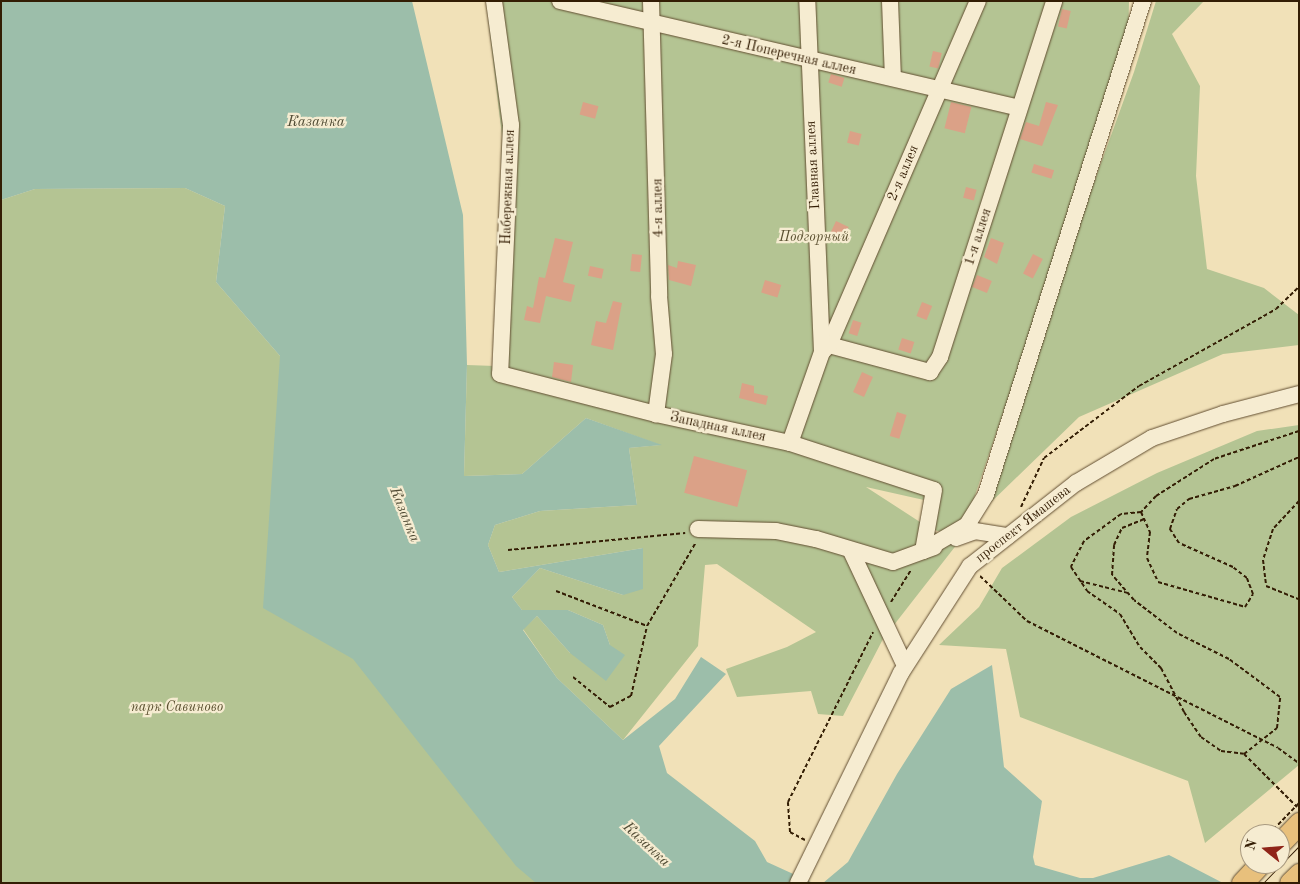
<!DOCTYPE html>
<meta charset="utf-8">
<style>
body{margin:0}
#map{position:relative;width:1300px;height:884px;overflow:hidden;background:#f1e1b8;font-family:"Old Standard TT",serif}
div>[style]{position:absolute}
.green>*{inset:0;background:#b4c493}
.water>*{inset:0;background:#9cbeaa}
.building>*{inset:0;background:#dba187;transform-origin:0 0}
.path>*{height:2px;margin-top:-1px;transform-origin:0;background:repeating-linear-gradient(90deg,#331d04 0 4px,transparent 0 6.5px)}
.roads{filter:drop-shadow(0 0 1px #624e31) drop-shadow(0 0 1px #624e31)}
.minor>*{height:16px;margin:-8px;padding:0 8px;transform-origin:8px;border-radius:8px;background:#f6ecd1}
.major>*{height:21px;margin:-10.5px;padding:0 10.5px;transform-origin:10.5px;border-radius:10.5px;background:#e8c07c}
.tram>*{height:1px;margin:-0.5px;padding:0 0.5px;transform-origin:0.5px;border-radius:0.5px;background:#331d04}
.path-bridge>*{height:2px;margin-top:-1px;transform-origin:0;background:repeating-linear-gradient(90deg,#331d04 0 4px,transparent 0 6.5px)}
span{translate:-50% -50%;white-space:nowrap;text-align:center;line-height:1.15;-webkit-text-stroke:4.5px #f6ecd1;paint-order:stroke}
.street-label{font-size:14px;color:#331d04}
.park-label{font-size:14px;color:#5a4f2f;font-style:italic}
.water-label{font-size:15px;color:#524d36;font-style:italic}
.frame{position:absolute;inset:0;border:2px solid #331d04;pointer-events:none}
.north{position:absolute;left:1240px;top:824px;width:50px;height:50px;box-sizing:border-box;background:#f6ecd1;border:1px solid #a8997f;border-radius:50%;rotate:287deg;font-size:14px;font-weight:700;line-height:20px;text-align:center;color:#331d04}
.north::after{content:'';display:block;margin:auto;width:18px;height:22px;background:#8f2418;clip-path:polygon(50% 0,100% 100%,50% 72%,0 100%)}
</style>
<div id="map">
<div class="green">
<div style="clip-path:polygon(evenodd,486px 1px,1129px 1px,1128px 46px,971px 507px,955px 536px,931px 529px,945px 539px,956px 540px,983px 489px,1134px 72px,1156px 1px,1204px 1px,1172px 34px,1200px 86px,1196px 176px,1207px 269px,1264px 288px,1299px 315px,1299px 345px,1223px 354px,1079px 417px,986px 507px,883px 639px,843px 716px,818px 714px,811px 691px,737px 697px,726px 669px,787px 647px,816px 632px,717px 564px,705px 565px,698px 646px,623px 740px,557px 678px,523px 629px,537px 616px,570px 653px,610px 645px,603px 625px,568px 610px,522px 610px,512px 597px,540px 568px,623px 595px,643px 548px,499px 572px,488px 545px,495px 525px,540px 511px,637px 505px,629px 448px,660px 445px,586px 418px,522px 474px,464px 476px,467px 365px,495px 366px,502px 136px,486px 1px,866px 487px,924px 500px,920px 522px,866px 487px)"></div>
<div style="clip-path:polygon(185px 188px,225px 206px,216px 282px,280px 356px,549px 883px,1px 883px,1px 200px,35px 189px)"></div>
<div style="clip-path:polygon(1299px 425px,1299px 765px,1205px 843px,1188px 781px,1020px 717px,1006px 649px,939px 645px,979px 607px,1002px 568px,1071px 517px,1157px 473px,1257px 431px)"></div>
</div>
<div class="water">
<div style="clip-path:polygon(1px 1px,412px 1px,463px 215px,467px 365px,464px 476px,522px 474px,586px 418px,662px 445px,629px 448px,637px 505px,540px 511px,495px 525px,488px 545px,499px 572px,643px 548px,643px 589px,623px 595px,540px 568px,512px 597px,522px 610px,568px 610px,603px 625px,610px 645px,625px 655px,606px 681px,570px 653px,537px 616px,523px 630px,557px 678px,623px 740px,675px 699px,701px 657px,726px 674px,659px 746px,667px 773px,755px 841px,767px 862px,813px 883px,536px 883px,516px 866px,353px 659px,263px 608px,280px 356px,216px 282px,225px 206px,185px 188px,35px 189px,1px 200px)"></div>
<div style="clip-path:polygon(992px 665px,1004px 767px,1042px 801px,1033px 857px,1035px 865px,1080px 878px,1093px 878px,1169px 855px,1223px 883px,823px 883px,848px 862px,897px 774px,951px 689px)"></div>
</div>
<div class="building">
<div style="left:1062px;top:9px;width:9px;height:18px;rotate:13deg"></div>
<div style="left:933px;top:51px;width:9px;height:16px;rotate:13deg"></div>
<div style="left:831px;top:74px;width:14px;height:9px;rotate:17deg"></div>
<div style="left:583px;top:102px;width:16px;height:13px;rotate:15deg"></div>
<div style="left:951px;top:102px;width:21px;height:27px;rotate:14deg"></div>
<div style="clip-path:polygon(1046px 102px,1058px 105px,1042px 146px,1020px 139px,1026px 122px,1039px 126px)"></div>
<div style="left:850px;top:131px;width:12px;height:12px;rotate:14deg"></div>
<div style="left:1034px;top:164px;width:21px;height:9px;rotate:17deg"></div>
<div style="left:966px;top:187px;width:11px;height:11px;rotate:15deg"></div>
<div style="left:836px;top:221px;width:14px;height:16px;rotate:25deg"></div>
<div style="clip-path:polygon(555px 238px,573px 242px,563px 282px,575px 285px,571px 302px,546px 296px,540px 323px,524px 320px,527px 306px,533px 308px,539px 277px,545px 278px)"></div>
<div style="clip-path:polygon(991px 238px,1004px 243px,997px 264px,984px 257px)"></div>
<div style="left:632px;top:254px;width:10px;height:17px;rotate:6deg"></div>
<div style="left:1033px;top:254px;width:11px;height:22px;rotate:27deg"></div>
<div style="clip-path:polygon(678px 261px,696px 265px,691px 286px,669px 280px,668px 265px,677px 268px)"></div>
<div style="left:590px;top:266px;width:14px;height:10px;rotate:12deg"></div>
<div style="left:977px;top:275px;width:16px;height:13px;rotate:22deg"></div>
<div style="left:765px;top:280px;width:17px;height:13px;rotate:17deg"></div>
<div style="clip-path:polygon(613px 301px,622px 303px,613px 350px,591px 345px,596px 321px,606px 323px)"></div>
<div style="left:922px;top:302px;width:11px;height:15px;rotate:22deg"></div>
<div style="left:853px;top:320px;width:9px;height:14px;rotate:18deg"></div>
<div style="left:902px;top:338px;width:13px;height:12px;rotate:18deg"></div>
<div style="clip-path:polygon(554px 362px,573px 365px,571px 382px,552px 377px)"></div>
<div style="left:862px;top:372px;width:12px;height:22px;rotate:24deg"></div>
<div style="clip-path:polygon(742px 383px,754px 386px,754px 393px,768px 396px,766px 405px,739px 398px)"></div>
<div style="left:897px;top:412px;width:10px;height:25px;rotate:17deg"></div>
<div style="left:694px;top:456px;width:55px;height:38px;rotate:15deg"></div>
</div>
<div class="path">
<div style="left:1299px;top:431px;width:89px;rotate:161.8deg"></div>
<div style="left:1214px;top:459px;width:69px;rotate:147.5deg"></div>
<div style="left:1156px;top:496px;width:22px;rotate:133deg"></div>
<div style="left:1141px;top:512px;width:22px;rotate:66deg"></div>
<div style="left:1150px;top:532px;width:26px;rotate:97deg"></div>
<div style="left:1147px;top:558px;width:26px;rotate:65deg"></div>
<div style="left:1158px;top:582px;width:91px;rotate:16deg"></div>
<div style="left:1245px;top:607px;width:15px;rotate:-58deg"></div>
<div style="left:1253px;top:594px;width:17px;rotate:-111deg"></div>
<div style="left:1247px;top:578px;width:18px;rotate:-142deg"></div>
<div style="left:1233px;top:567px;width:59px;rotate:-156deg"></div>
<div style="left:1179px;top:543px;width:17px;rotate:-123deg"></div>
<div style="left:1170px;top:529px;width:21px;rotate:-71deg"></div>
<div style="left:1177px;top:509px;width:16px;rotate:-40deg"></div>
<div style="left:1189px;top:499px;width:48px;rotate:-15.8deg"></div>
<div style="left:1235px;top:486px;width:70px;rotate:-24.4deg"></div>
<div style="left:1299px;top:501px;width:38px;rotate:133deg"></div>
<div style="left:1273px;top:529px;width:33px;rotate:108deg"></div>
<div style="left:1263px;top:560px;width:26px;rotate:83deg"></div>
<div style="left:1266px;top:586px;width:35px;rotate:22deg"></div>
<div style="left:1021px;top:507px;width:54px;rotate:-64.9deg"></div>
<div style="left:1044px;top:458px;width:119px;rotate:-37.2deg"></div>
<div style="left:1139px;top:386px;width:157px;rotate:-29.3deg"></div>
<div style="left:1276px;top:309px;width:32px;rotate:-44deg"></div>
<div style="left:1141px;top:512px;width:20px;rotate:174deg"></div>
<div style="left:1121px;top:514px;width:46px;rotate:143.9deg"></div>
<div style="left:1084px;top:541px;width:29px;rotate:117deg"></div>
<div style="left:1071px;top:567px;width:29px;rotate:56deg"></div>
<div style="left:1087px;top:591px;width:40px;rotate:34.9deg"></div>
<div style="left:1120px;top:614px;width:39px;rotate:59deg"></div>
<div style="left:1140px;top:647px;width:30px;rotate:45deg"></div>
<div style="left:1161px;top:668px;width:50px;rotate:62.4deg"></div>
<div style="left:1184px;top:712px;width:30px;rotate:56deg"></div>
<div style="left:1201px;top:737px;width:24px;rotate:35deg"></div>
<div style="left:1221px;top:751px;width:23px;rotate:7deg"></div>
<div style="left:1244px;top:754px;width:42px;rotate:-38.2deg"></div>
<div style="left:1277px;top:728px;width:31px;rotate:-84deg"></div>
<div style="left:1280px;top:697px;width:64px;rotate:-143.3deg"></div>
<div style="left:1229px;top:659px;width:58px;rotate:-153.4deg"></div>
<div style="left:1177px;top:633px;width:54px;rotate:-142.5deg"></div>
<div style="left:1134px;top:600px;width:33px;rotate:-131deg"></div>
<div style="left:1112px;top:575px;width:30px;rotate:-86deg"></div>
<div style="left:1114px;top:545px;width:19px;rotate:-65deg"></div>
<div style="left:1122px;top:528px;width:24px;rotate:-22deg"></div>
<div style="left:508px;top:550px;width:178px;rotate:-5.5deg"></div>
<div style="left:980px;top:576px;width:65px;rotate:43.8deg"></div>
<div style="left:1027px;top:621px;width:281px;rotate:26.8deg"></div>
<div style="left:1278px;top:748px;width:26px;rotate:36deg"></div>
<div style="left:1080px;top:581px;width:49px;rotate:14deg"></div>
<div style="left:556px;top:591px;width:97px;rotate:21deg"></div>
<div style="left:891px;top:602px;width:38px;rotate:-58deg"></div>
<div style="left:573px;top:677px;width:48px;rotate:39deg"></div>
<div style="left:610px;top:707px;width:24px;rotate:-28deg"></div>
<div style="left:631px;top:696px;width:72px;rotate:-77.1deg"></div>
<div style="left:647px;top:626px;width:97px;rotate:-59.7deg"></div>
<div style="left:1244px;top:754px;width:75px;rotate:45deg"></div>
<div style="left:805px;top:840px;width:17px;rotate:-152deg"></div>
<div style="left:790px;top:832px;width:30px;rotate:-94deg"></div>
<div style="left:788px;top:802px;width:190px;rotate:-63.4deg"></div>
</div>
<div class="roads">
<div class="minor">
<div style="left:494px;top:1px;width:125px;rotate:82.2deg"></div>
<div style="left:511px;top:125px;width:249px;rotate:92.5deg"></div>
<div style="left:500px;top:374px;width:161px;rotate:14.4deg"></div>
<div style="left:656px;top:414px;width:137px;rotate:12.2deg"></div>
<div style="left:790px;top:443px;width:151px;rotate:18.1deg"></div>
<div style="left:934px;top:490px;width:62px;rotate:100.2deg"></div>
<div style="left:560px;top:1px;width:471px;rotate:13.1deg"></div>
<div style="left:651px;top:1px;width:295px;rotate:88.4deg"></div>
<div style="left:659px;top:296px;width:58px;rotate:85.1deg"></div>
<div style="left:664px;top:354px;width:61px;rotate:97.6deg"></div>
<div style="left:890px;top:1px;width:77px;rotate:87.8deg"></div>
<div style="left:829px;top:345px;width:105px;rotate:15deg"></div>
<div style="left:930px;top:372px;width:18px;rotate:-56deg"></div>
<div style="left:940px;top:357px;width:374px;rotate:-72.2deg"></div>
<div style="left:822px;top:352px;width:10px;rotate:-45deg"></div>
<div style="left:829px;top:345px;width:375px;rotate:-66.6deg"></div>
<div style="left:790px;top:443px;width:96px;rotate:-70.6deg"></div>
<div style="left:822px;top:352px;width:351px;rotate:-92.4deg"></div>
<div style="left:698px;top:529px;width:78px;rotate:1.5deg"></div>
<div style="left:776px;top:531px;width:41px;rotate:11.3deg"></div>
<div style="left:816px;top:539px;width:80px;rotate:16.6deg"></div>
<div style="left:893px;top:562px;width:44px;rotate:-20.1deg"></div>
<div style="left:956px;top:538px;width:20px;rotate:-20deg"></div>
<div style="left:975px;top:531px;width:33px;rotate:9deg"></div>
<div style="left:851px;top:551px;width:127px;rotate:64.8deg"></div>
<div style="left:923px;top:551px;width:51px;rotate:-30.6deg"></div>
<div style="left:967px;top:525px;width:36px;rotate:-58deg"></div>
<div style="left:986px;top:494px;width:517px;rotate:-72.34deg"></div>
<div style="left:798px;top:883px;width:234px;rotate:-63.9deg"></div>
<div style="left:901px;top:673px;width:127px;rotate:-57.2deg"></div>
<div style="left:970px;top:566px;width:135px;rotate:-38.1deg"></div>
<div style="left:1076px;top:483px;width:88px;rotate:-30.6deg"></div>
<div style="left:1152px;top:438px;width:75px;rotate:-18.7deg"></div>
<div style="left:1223px;top:414px;width:79px;rotate:-14.7deg"></div>
</div>
<div class="major">
<div style="left:1280px;top:843px;width:28px;rotate:-46deg"></div>
<div style="left:1242px;top:883px;width:26px;rotate:-47deg"></div>
<div style="left:1290px;top:883px;width:13px;rotate:-45deg"></div>
</div>
</div>
<div class="tram">
<div style="left:1263px;top:883px;width:52px;rotate:-45.8deg"></div>
</div>
<div class="path-bridge">
<div style="left:1269px;top:834px;width:43px;rotate:-45.9deg"></div>
</div>
<div class="street-label">
<span style="left:789px;top:55px;rotate:13deg">2-я Поперечная аллея</span>
<span style="left:813px;top:165px;rotate:-93deg">Главная аллея</span>
<span style="left:903px;top:173px;rotate:-67deg">2-я аллея</span>
<span style="left:508px;top:187px;rotate:-88deg">Набережная аллея</span>
<span style="left:658px;top:208px;rotate:-91deg">4-я аллея</span>
<span style="left:978px;top:237px;rotate:-72deg">1-я аллея</span>
<span style="left:718px;top:427px;rotate:12deg">Западная аллея</span>
<span style="left:1023px;top:524px;rotate:-38deg">проспект Ямашева</span>
</div>
<div class="park-label">
<span style="left:814px;top:237px">Подгорный</span>
<span style="left:177px;top:707px">парк Савиново</span>
</div>
<div class="water-label">
<span style="left:316px;top:123px">Казанка</span>
<span style="left:404px;top:515px;rotate:68deg">Казанка</span>
<span style="left:646px;top:845px;rotate:43deg">Казанка</span>
</div>
<div class="frame"></div>
<div class="north">N</div>
</div>
